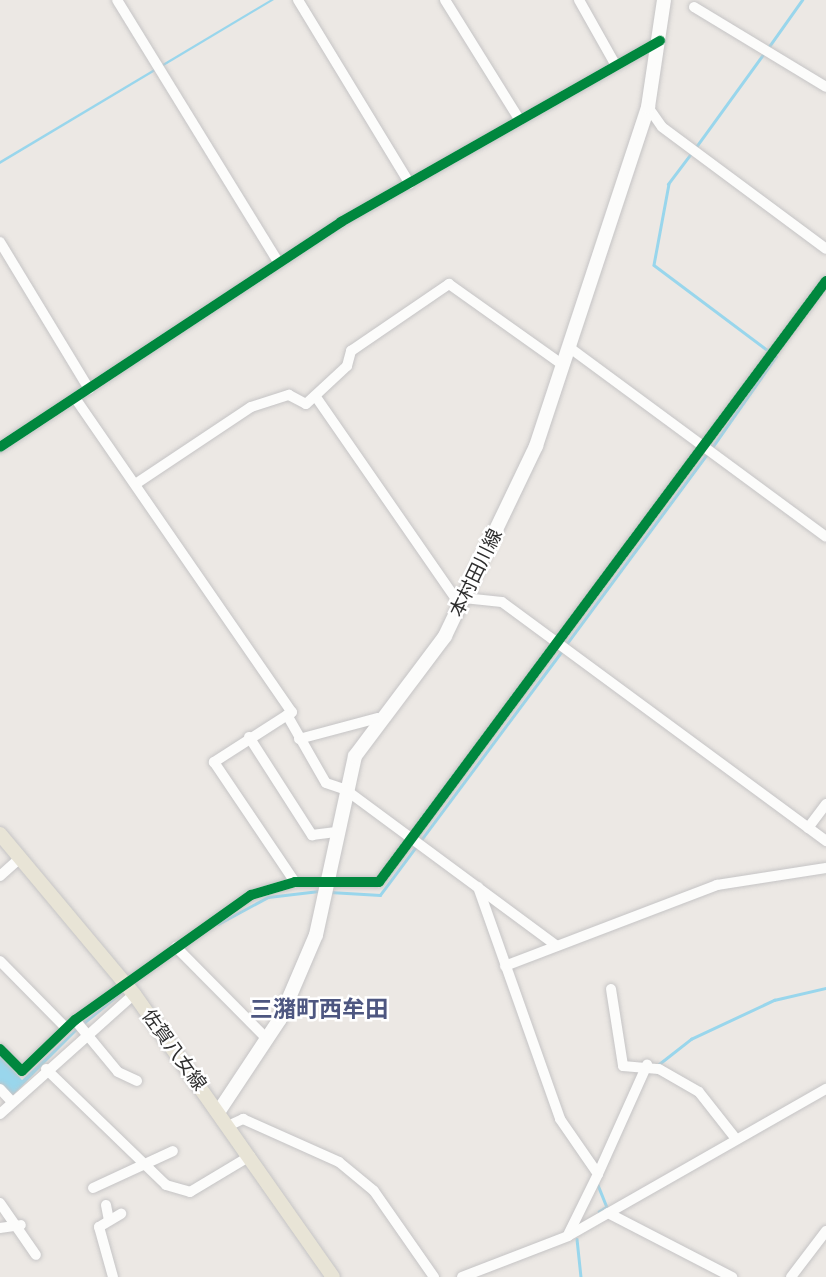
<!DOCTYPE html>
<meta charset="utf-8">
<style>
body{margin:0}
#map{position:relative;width:826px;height:1277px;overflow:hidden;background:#ece8e4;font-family:"Asap Condensed","Noto Sans JP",sans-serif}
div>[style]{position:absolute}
.water>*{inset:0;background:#99d6ec}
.stream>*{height:2.5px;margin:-1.25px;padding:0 1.25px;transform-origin:1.25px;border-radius:1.25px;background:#99d6ec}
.roads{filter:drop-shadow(0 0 2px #c5c4c5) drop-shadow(0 0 2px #c5c4c5)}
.street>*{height:10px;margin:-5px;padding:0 5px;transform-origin:5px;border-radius:5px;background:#fcfcfb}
.secondary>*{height:14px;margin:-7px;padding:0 7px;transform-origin:7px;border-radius:7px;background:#fcfcfb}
.primary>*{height:14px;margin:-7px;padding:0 7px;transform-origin:7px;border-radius:7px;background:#e8e4d6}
.cycleway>*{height:10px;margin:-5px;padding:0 5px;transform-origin:5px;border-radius:5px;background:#00873e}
span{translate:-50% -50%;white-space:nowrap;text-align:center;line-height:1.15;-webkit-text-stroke:5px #fff;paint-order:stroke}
.street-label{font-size:19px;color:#2e2e2e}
.quarter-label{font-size:23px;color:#4d5680;font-weight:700}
</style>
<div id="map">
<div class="water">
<div style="clip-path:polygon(270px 0,274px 0,0 164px,0 161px)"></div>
<div style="clip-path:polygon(174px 952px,77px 1031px,12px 1096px,0 1085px,0 1055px,22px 1080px,82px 1023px)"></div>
</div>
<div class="stream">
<div style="left:768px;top:48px;width:59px;rotate:-54.7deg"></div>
<div style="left:696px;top:147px;width:116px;rotate:-54.1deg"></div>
<div style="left:692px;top:153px;width:39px;rotate:127deg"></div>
<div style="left:669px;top:184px;width:82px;rotate:100.5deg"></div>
<div style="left:654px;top:265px;width:145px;rotate:36.9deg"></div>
<div style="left:711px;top:449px;width:113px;rotate:-55deg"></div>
<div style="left:565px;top:646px;width:239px;rotate:-53.5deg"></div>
<div style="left:330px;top:892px;width:50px;rotate:3.4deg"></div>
<div style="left:380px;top:895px;width:304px;rotate:-53.3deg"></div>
<div style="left:218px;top:924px;width:57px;rotate:-28.4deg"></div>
<div style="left:268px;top:897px;width:51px;rotate:-6.7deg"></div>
<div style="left:659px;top:1064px;width:41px;rotate:-38deg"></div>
<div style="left:691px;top:1039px;width:92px;rotate:-25.2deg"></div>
<div style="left:774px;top:1000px;width:53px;rotate:-13deg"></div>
<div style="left:598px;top:1185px;width:24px;rotate:68deg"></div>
<div style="left:607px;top:1207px;width:9px;rotate:148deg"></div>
<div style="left:577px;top:1239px;width:38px;rotate:84deg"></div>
</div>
<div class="roads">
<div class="street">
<div style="left:117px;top:0;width:308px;rotate:58.4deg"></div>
<div style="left:298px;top:0;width:215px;rotate:58.7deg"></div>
<div style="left:445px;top:0;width:140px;rotate:58.1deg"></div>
<div style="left:579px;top:0;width:73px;rotate:60.6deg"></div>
<div style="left:694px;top:7px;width:154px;rotate:31.2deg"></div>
<div style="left:648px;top:107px;width:24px;rotate:55deg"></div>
<div style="left:662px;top:127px;width:204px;rotate:36.6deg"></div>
<div style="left:0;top:242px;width:172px;rotate:58.8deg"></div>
<div style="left:570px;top:348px;width:318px;rotate:36.4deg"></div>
<div style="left:316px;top:397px;width:253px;rotate:55.3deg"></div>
<div style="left:75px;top:398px;width:382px;rotate:55.4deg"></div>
<div style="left:292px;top:712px;width:93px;rotate:147.3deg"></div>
<div style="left:214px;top:762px;width:145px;rotate:56deg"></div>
<div style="left:0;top:447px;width:409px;rotate:-33.4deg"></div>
<div style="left:341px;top:222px;width:367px;rotate:-29.6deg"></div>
<div style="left:137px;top:483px;width:137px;rotate:-33.7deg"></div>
<div style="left:251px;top:407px;width:40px;rotate:-18deg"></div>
<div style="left:289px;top:395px;width:19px;rotate:28deg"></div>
<div style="left:306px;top:404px;width:56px;rotate:-42.8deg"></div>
<div style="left:347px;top:366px;width:16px;rotate:-75deg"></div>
<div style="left:351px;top:351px;width:119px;rotate:-34.4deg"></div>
<div style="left:449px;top:284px;width:140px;rotate:35.4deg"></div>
<div style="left:464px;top:598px;width:38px;rotate:6deg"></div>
<div style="left:502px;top:602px;width:403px;rotate:36.4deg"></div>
<div style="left:287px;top:715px;width:78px;rotate:60.2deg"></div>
<div style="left:326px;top:783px;width:21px;rotate:19deg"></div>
<div style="left:346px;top:790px;width:262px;rotate:36.5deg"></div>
<div style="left:249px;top:737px;width:117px;rotate:57.3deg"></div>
<div style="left:312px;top:835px;width:26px;rotate:-7deg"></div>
<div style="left:299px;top:739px;width:82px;rotate:-14.9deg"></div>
<div style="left:808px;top:828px;width:30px;rotate:-53deg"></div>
<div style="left:0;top:876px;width:27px;rotate:-42deg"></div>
<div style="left:478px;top:887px;width:246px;rotate:70.5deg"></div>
<div style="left:560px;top:1119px;width:67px;rotate:55.4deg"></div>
<div style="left:598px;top:1174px;width:68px;rotate:116.2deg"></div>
<div style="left:176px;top:947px;width:129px;rotate:45.3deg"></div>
<div style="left:0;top:961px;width:94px;rotate:45.4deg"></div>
<div style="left:505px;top:966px;width:227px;rotate:-20.9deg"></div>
<div style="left:717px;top:885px;width:110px;rotate:-8.9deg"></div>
<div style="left:611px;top:989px;width:78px;rotate:81.1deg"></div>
<div style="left:623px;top:1066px;width:36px;rotate:5deg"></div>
<div style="left:659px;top:1069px;width:46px;rotate:29.9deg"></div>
<div style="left:699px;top:1092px;width:60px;rotate:51.8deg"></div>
<div style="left:75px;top:1020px;width:67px;rotate:50.4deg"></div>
<div style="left:118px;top:1072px;width:21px;rotate:25deg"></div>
<div style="left:0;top:1049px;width:31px;rotate:45deg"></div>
<div style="left:22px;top:1071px;width:74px;rotate:-43.9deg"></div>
<div style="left:75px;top:1020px;width:216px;rotate:-35.4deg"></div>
<div style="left:251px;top:895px;width:46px;rotate:-16.5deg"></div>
<div style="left:295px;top:882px;width:84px"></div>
<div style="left:379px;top:882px;width:749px;rotate:-53.36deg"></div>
<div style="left:46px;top:1069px;width:167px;rotate:44deg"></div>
<div style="left:166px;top:1185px;width:25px;rotate:16deg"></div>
<div style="left:190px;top:1192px;width:70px;rotate:-31deg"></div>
<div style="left:0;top:1089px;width:18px;rotate:47deg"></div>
<div style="left:0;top:1114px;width:180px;rotate:-41.8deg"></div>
<div style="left:228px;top:1126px;width:17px;rotate:-25deg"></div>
<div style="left:243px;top:1119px;width:105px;rotate:24.1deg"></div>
<div style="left:339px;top:1162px;width:45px;rotate:39.6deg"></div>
<div style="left:374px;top:1191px;width:105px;rotate:55.1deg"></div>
<div style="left:598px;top:1174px;width:120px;rotate:-65.8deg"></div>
<div style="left:93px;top:1188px;width:88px;rotate:-24.8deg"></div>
<div style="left:0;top:1203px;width:63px;rotate:55.3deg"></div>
<div style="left:106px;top:1205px;width:15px;rotate:79deg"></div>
<div style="left:608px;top:1213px;width:140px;rotate:27.3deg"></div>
<div style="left:0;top:1228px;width:21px;rotate:-8deg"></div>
<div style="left:113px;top:1277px;width:52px;rotate:-105.6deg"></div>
<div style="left:99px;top:1227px;width:26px;rotate:-31deg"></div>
<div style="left:462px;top:1277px;width:114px;rotate:-21.1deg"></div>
<div style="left:568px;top:1236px;width:297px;rotate:-29.7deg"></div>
<div style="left:791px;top:1277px;width:58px;rotate:-52.7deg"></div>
</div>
<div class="secondary">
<div style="left:219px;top:1111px;width:110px;rotate:-56.5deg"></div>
<div style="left:280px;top:1019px;width:91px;rotate:-66.8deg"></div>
<div style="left:316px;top:935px;width:183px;rotate:-77.7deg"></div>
<div style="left:355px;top:756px;width:150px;rotate:-53.1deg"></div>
<div style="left:445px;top:636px;width:211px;rotate:-64.4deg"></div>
<div style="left:536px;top:446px;width:357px;rotate:-71.7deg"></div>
<div style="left:648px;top:107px;width:108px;rotate:-81.5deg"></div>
</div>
<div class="primary">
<div style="left:0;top:834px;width:209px;rotate:50.1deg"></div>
<div style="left:134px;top:994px;width:346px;rotate:54.9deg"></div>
</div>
</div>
<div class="cycleway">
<div style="left:0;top:447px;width:409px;rotate:-33.4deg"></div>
<div style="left:341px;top:222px;width:367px;rotate:-29.6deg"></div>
<div style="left:0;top:1049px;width:31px;rotate:45deg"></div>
<div style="left:22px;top:1071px;width:74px;rotate:-43.9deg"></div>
<div style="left:75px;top:1020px;width:216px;rotate:-35.4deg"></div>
<div style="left:251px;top:895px;width:46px;rotate:-16.5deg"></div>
<div style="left:295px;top:882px;width:84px"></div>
<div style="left:379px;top:882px;width:749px;rotate:-53.36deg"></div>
</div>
<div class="street-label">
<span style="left:476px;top:573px;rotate:-64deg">本村田川線</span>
<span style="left:174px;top:1050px;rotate:54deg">佐賀八女線</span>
</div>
<div class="quarter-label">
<span style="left:319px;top:1009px">三潴町西牟田</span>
</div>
</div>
